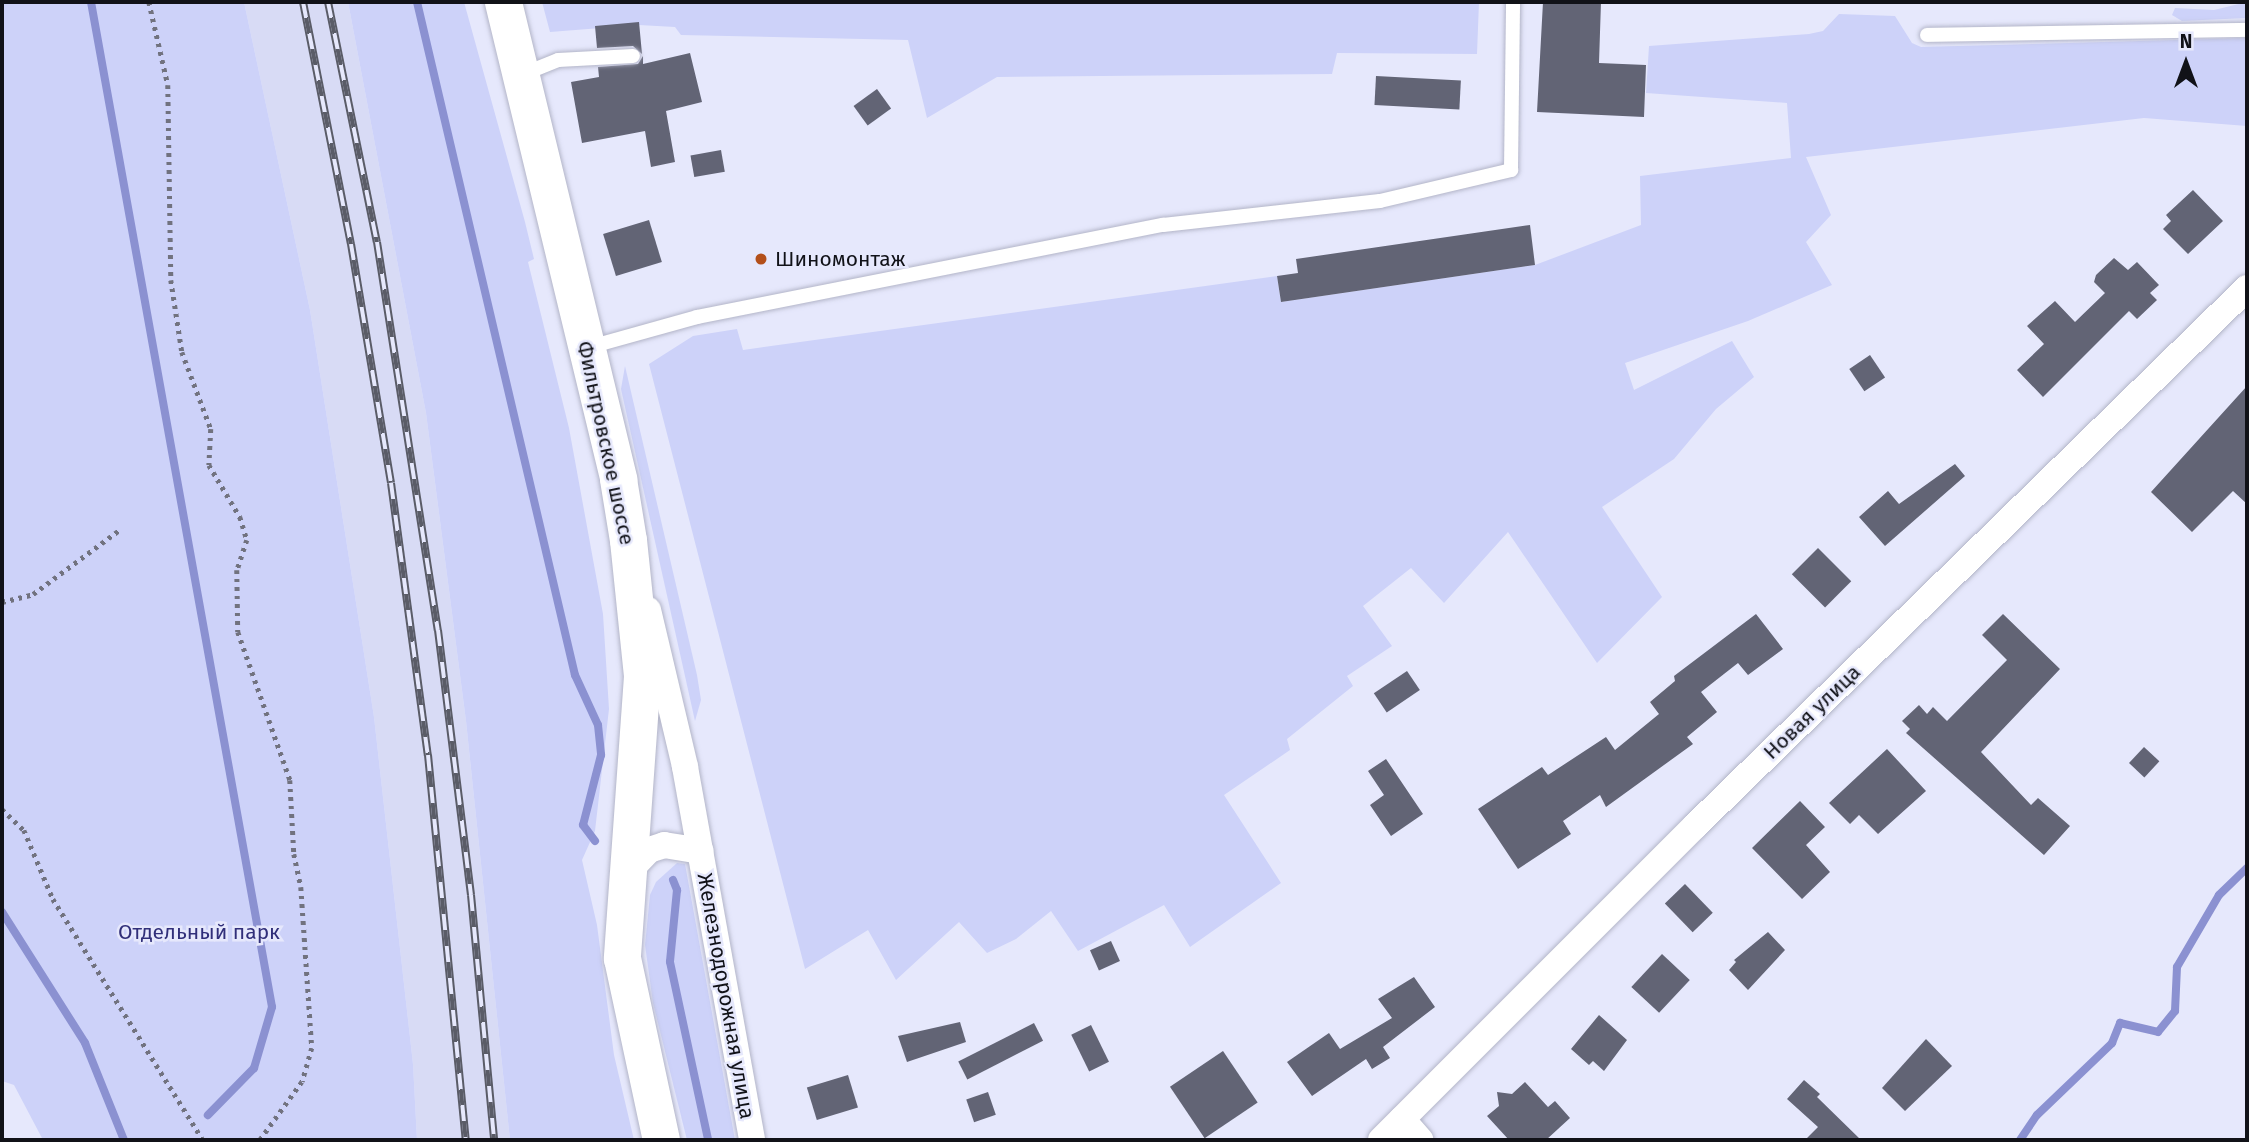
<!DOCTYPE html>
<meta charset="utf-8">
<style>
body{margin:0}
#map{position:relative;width:2249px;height:1142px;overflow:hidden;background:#e6e8fc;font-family:"Fira Sans",sans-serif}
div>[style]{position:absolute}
.built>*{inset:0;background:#d8dbf5}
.green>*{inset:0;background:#cdd2f9}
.stream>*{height:8px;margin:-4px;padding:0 4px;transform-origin:4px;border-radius:4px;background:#8b91d1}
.building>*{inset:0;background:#626475;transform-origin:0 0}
.path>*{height:4.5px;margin-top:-2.25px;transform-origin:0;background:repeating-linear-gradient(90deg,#71727f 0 3.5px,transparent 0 8.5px)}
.roads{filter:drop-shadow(0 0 2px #b3b5c8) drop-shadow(0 0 2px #b3b5c8)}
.service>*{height:14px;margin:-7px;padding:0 7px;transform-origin:7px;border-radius:7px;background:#fff}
.minor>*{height:26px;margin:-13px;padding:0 13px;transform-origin:13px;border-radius:13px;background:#fff}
.secondary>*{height:37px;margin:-18.5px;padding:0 18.5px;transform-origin:18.5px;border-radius:18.5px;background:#fff}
.rail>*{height:8px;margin-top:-4px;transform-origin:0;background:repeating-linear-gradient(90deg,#e6e8fc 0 16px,#5a5c67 0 32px);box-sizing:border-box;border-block:2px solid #5a5c67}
.dots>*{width:19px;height:19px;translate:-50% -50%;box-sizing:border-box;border:4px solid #e6e8fc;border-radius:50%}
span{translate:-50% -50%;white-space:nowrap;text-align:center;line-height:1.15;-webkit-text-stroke:5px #e6e8fc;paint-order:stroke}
.poi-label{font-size:21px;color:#111218}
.left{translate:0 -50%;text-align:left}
.street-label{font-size:21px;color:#111218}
.park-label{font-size:21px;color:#312f7a}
.frame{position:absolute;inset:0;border:4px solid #111218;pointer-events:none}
.north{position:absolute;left:2151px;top:28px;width:70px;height:70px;-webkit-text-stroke:5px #e6e8fc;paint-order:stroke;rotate:0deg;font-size:19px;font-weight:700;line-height:28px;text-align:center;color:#111218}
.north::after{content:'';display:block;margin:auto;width:24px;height:32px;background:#111218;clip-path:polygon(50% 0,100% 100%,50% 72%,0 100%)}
</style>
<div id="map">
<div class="built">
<div style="clip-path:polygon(244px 2px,348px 2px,426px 413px,466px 721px,510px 1140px,417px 1140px,413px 1064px,374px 717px,310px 310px)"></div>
</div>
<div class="green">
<div style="clip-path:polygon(2px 2px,244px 2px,310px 310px,374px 717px,413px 1064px,417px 1140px,43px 1140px,14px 1085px,2px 1081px)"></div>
<div style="clip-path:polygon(348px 2px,464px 2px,525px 222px,534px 259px,528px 262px,569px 428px,603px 614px,609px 709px,595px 831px,582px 860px,597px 925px,614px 1055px,634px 1140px,510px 1140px,466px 721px,426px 413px)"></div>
<div style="clip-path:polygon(542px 2px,1479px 2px,1477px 54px,1337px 53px,1332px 74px,997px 77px,927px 118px,908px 40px,681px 35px,675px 27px,639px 25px,550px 32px)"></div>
<div style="clip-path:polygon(2247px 2px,2246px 18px,2182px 21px,2172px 15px,2175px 8px,2214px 10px)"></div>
<div style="clip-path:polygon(1839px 14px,1895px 16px,1912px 43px,1921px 47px,2247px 38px,2247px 126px,2144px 118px,1806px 157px,1831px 215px,1806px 242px,1832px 285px,1748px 321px,1625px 363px,1634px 390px,1732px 341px,1754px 377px,1716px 409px,1674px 459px,1602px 507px,1662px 597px,1597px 663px,1508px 532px,1444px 603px,1411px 568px,1363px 606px,1392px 646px,1347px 676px,1353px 686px,1287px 739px,1290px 750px,1224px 795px,1281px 883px,1190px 947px,1164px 905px,1078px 951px,1051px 911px,1016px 939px,987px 953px,959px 922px,896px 980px,868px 930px,805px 969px,649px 364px,693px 336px,737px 329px,743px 350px,1277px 276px,1281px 302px,1535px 265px,1641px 225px,1640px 176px,1791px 158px,1787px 103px,1646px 93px,1649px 46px,1809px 34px,1823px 31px)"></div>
<div style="clip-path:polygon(625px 366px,697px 675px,701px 700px,695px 721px,621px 389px)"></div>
<div style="clip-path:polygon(677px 863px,685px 864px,735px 1140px,687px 1140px,653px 1003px,645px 945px,650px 895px,656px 882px)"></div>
</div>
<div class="stream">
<div style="left:91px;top:2px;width:1021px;rotate:79.79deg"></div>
<div style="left:272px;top:1007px;width:64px;rotate:106.4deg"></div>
<div style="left:254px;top:1068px;width:66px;rotate:134.4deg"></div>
<div style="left:417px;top:2px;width:691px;rotate:76.79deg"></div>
<div style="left:575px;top:675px;width:55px;rotate:65.3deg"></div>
<div style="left:598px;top:725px;width:30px;rotate:84deg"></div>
<div style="left:601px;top:755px;width:72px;rotate:104.4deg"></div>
<div style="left:583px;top:825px;width:20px;rotate:53deg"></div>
<div style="left:673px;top:880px;width:11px;rotate:68deg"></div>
<div style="left:677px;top:890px;width:72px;rotate:95.6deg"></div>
<div style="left:670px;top:962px;width:182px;rotate:77.9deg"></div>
<div style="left:2px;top:912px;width:155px;rotate:57.6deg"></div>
<div style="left:85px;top:1043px;width:105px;rotate:68.1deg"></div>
<div style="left:2020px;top:1140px;width:30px;rotate:-56deg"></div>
<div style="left:2037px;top:1115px;width:104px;rotate:-43.8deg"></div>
<div style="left:2112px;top:1043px;width:22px;rotate:-68deg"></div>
<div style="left:2120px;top:1023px;width:39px;rotate:13deg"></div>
<div style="left:2158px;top:1032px;width:27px;rotate:-51deg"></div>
<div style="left:2175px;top:1011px;width:44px;rotate:-87.4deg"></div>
<div style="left:2177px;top:967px;width:83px;rotate:-59.7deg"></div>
<div style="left:2219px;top:895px;width:39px;rotate:-44deg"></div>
</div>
<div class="building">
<div style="clip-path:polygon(1543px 2px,1601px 2px,1599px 63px,1646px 65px,1644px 117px,1537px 112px)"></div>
<div style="clip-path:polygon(639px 22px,642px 54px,633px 46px,597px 48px,595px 26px)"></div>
<div style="clip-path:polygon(690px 53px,702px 102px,666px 111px,675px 162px,651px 167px,645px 131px,582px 143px,571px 82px,599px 77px,598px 67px,638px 64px,643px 56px,643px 64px)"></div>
<div style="left:1376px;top:76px;width:85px;height:29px;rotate:3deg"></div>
<div style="left:877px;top:89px;width:24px;height:29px;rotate:54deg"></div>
<div style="left:721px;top:150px;width:22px;height:31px;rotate:80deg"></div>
<div style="clip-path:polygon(2193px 190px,2223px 221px,2188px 254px,2163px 229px,2171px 221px,2166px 215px)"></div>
<div style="left:649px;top:220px;width:44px;height:48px;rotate:73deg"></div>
<div style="clip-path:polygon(1530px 225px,1535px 265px,1281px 302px,1277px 276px,1298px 273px,1296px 259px)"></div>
<div style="clip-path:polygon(2114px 258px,2128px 270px,2137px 262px,2159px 285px,2150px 293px,2157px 300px,2137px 319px,2129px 311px,2043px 397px,2017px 370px,2044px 344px,2027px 326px,2055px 301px,2075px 322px,2105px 293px,2094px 282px,2096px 275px)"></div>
<div style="left:1870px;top:355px;width:27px;height:25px;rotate:56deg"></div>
<div style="clip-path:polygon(2247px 386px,2247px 504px,2233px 491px,2192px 532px,2151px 492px)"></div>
<div style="clip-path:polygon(1955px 464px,1965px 476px,1885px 546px,1859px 517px,1888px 491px,1899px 504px)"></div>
<div style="left:1818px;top:548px;width:47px;height:37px;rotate:45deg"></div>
<div style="clip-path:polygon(1756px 614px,1783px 649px,1748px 675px,1738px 663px,1701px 692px,1717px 712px,1687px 737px,1693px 744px,1606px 807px,1600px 795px,1563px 821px,1571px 834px,1518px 869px,1478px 809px,1542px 767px,1548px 775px,1606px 737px,1615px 750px,1659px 714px,1650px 702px,1675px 681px,1674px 676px)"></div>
<div style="clip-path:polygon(2003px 614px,2060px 669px,1981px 752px,2031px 805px,2038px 798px,2070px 826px,2044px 855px,1906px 733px,1910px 729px,1902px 721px,1919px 705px,1927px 714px,1933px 707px,1947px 721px,2007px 660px,1982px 635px)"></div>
<div style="left:1407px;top:671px;width:23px;height:40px;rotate:56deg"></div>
<div style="left:2144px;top:747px;width:21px;height:22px;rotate:43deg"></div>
<div style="clip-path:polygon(1887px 749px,1926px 791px,1878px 834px,1859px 815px,1850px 824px,1829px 803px)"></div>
<div style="clip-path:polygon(1386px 759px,1423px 814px,1391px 836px,1370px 805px,1384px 795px,1368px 771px)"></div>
<div style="clip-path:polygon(1800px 801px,1825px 827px,1806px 845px,1830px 872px,1802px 899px,1752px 848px)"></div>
<div style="left:1685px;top:884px;width:40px;height:28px;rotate:46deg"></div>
<div style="clip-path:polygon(1768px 932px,1785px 950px,1748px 990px,1729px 970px,1736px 962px,1734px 960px)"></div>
<div style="left:1111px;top:941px;width:22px;height:23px;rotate:66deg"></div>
<div style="left:1662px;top:954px;width:38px;height:45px;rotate:43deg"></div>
<div style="clip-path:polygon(1414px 977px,1435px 1007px,1383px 1047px,1390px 1058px,1372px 1069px,1366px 1059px,1312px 1096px,1287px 1062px,1329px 1033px,1340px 1049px,1392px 1018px,1378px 999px)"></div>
<div style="clip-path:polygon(1599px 1015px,1627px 1040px,1604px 1071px,1593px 1061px,1589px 1065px,1571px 1049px)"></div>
<div style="clip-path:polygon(960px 1022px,966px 1042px,907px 1062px,898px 1036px)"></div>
<div style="left:1034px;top:1023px;width:20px;height:85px;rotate:63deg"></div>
<div style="left:1091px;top:1025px;width:41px;height:22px;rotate:64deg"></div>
<div style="clip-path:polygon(1926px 1039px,1952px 1066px,1905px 1111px,1882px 1088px)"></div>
<div style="left:1223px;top:1051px;width:62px;height:64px;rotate:56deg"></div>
<div style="left:848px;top:1075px;width:34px;height:43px;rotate:73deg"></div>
<div style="clip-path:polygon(1804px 1080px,1820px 1094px,1817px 1097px,1861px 1140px,1805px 1140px,1818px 1127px,1787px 1099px)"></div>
<div style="clip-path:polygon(1525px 1082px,1548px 1107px,1555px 1101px,1570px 1118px,1546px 1140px,1509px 1140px,1487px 1116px,1499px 1106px,1497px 1092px,1512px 1094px)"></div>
<div style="left:988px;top:1092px;width:24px;height:23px;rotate:71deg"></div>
</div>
<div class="path">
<div style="left:149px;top:2px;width:85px;rotate:77.1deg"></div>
<div style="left:168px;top:85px;width:195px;rotate:89.1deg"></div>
<div style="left:171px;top:280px;width:73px;rotate:81.3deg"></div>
<div style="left:182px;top:352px;width:82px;rotate:69.4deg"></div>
<div style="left:211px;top:429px;width:36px;rotate:93deg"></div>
<div style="left:209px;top:465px;width:61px;rotate:59.2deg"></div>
<div style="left:240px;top:517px;width:24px;rotate:73deg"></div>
<div style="left:247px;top:540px;width:32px;rotate:108deg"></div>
<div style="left:237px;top:570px;width:62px;rotate:89.1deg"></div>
<div style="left:238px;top:632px;width:157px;rotate:70.6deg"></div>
<div style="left:290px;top:780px;width:74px;rotate:86.9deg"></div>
<div style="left:294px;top:854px;width:34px;rotate:78deg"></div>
<div style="left:301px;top:887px;width:161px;rotate:86.1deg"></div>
<div style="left:312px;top:1048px;width:35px;rotate:106deg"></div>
<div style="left:302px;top:1082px;width:72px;rotate:125.9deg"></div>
<div style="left:2px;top:602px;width:32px;rotate:-14deg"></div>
<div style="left:33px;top:594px;width:109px;rotate:-36.5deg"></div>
<div style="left:2px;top:809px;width:30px;rotate:44deg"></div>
<div style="left:24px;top:830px;width:75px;rotate:67.2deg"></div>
<div style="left:53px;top:899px;width:284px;rotate:58.1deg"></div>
</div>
<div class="roads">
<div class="service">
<div style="left:1927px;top:35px;width:320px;rotate:-0.9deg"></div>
<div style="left:521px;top:75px;width:40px;rotate:-22deg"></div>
<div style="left:558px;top:60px;width:75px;rotate:-3.1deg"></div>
<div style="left:586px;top:348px;width:115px;rotate:-15.6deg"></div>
<div style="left:697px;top:317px;width:475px;rotate:-11.2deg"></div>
<div style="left:1163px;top:225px;width:218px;rotate:-6.3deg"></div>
<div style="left:1380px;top:201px;width:135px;rotate:-13.3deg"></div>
<div style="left:1511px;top:170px;width:168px;rotate:-89.3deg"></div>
</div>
<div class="minor">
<div style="left:648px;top:610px;width:161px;rotate:76.7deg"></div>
<div style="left:685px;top:767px;width:379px;rotate:79.8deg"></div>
<div style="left:626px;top:874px;width:33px;rotate:-46deg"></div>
<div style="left:649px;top:850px;width:16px;rotate:-18deg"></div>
<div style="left:664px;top:845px;width:37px;rotate:9deg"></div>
<div style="left:1402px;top:1119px;width:28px;rotate:49deg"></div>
<div style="left:1381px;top:1140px;width:444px;rotate:-45deg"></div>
<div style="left:1695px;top:826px;width:771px;rotate:-44.26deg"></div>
</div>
<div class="secondary">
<div style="left:503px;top:2px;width:491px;rotate:76.4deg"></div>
<div style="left:618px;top:479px;width:62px;rotate:80.7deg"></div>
<div style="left:628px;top:540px;width:137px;rotate:84.1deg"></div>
<div style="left:642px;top:676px;width:283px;rotate:94.1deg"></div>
<div style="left:622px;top:958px;width:186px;rotate:77.9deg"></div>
</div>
</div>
<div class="rail">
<div style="left:303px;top:2px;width:247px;rotate:78.8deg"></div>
<div style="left:351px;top:244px;width:242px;rotate:80.5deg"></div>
<div style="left:391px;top:483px;width:275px;rotate:82.3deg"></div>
<div style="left:428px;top:755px;width:387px;rotate:84.4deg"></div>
<div style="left:328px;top:2px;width:245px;rotate:78.5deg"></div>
<div style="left:377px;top:242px;width:393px;rotate:81.1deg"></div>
<div style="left:438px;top:630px;width:267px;rotate:82.9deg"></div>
<div style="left:471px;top:895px;width:246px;rotate:84.6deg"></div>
</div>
<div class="dots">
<div style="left:761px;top:259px;background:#b34f1a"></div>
</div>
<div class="poi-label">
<span class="left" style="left:775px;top:259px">Шиномонтаж</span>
</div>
<div class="street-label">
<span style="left:606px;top:443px;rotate:78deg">Фильтровское шоссе</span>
<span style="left:1812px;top:712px;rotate:-44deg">Новая улица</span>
<span style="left:726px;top:996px;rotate:80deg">Железнодорожная улица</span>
</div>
<div class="park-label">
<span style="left:199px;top:932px">Отдельный парк</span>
</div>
<div class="frame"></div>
<div class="north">N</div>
</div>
